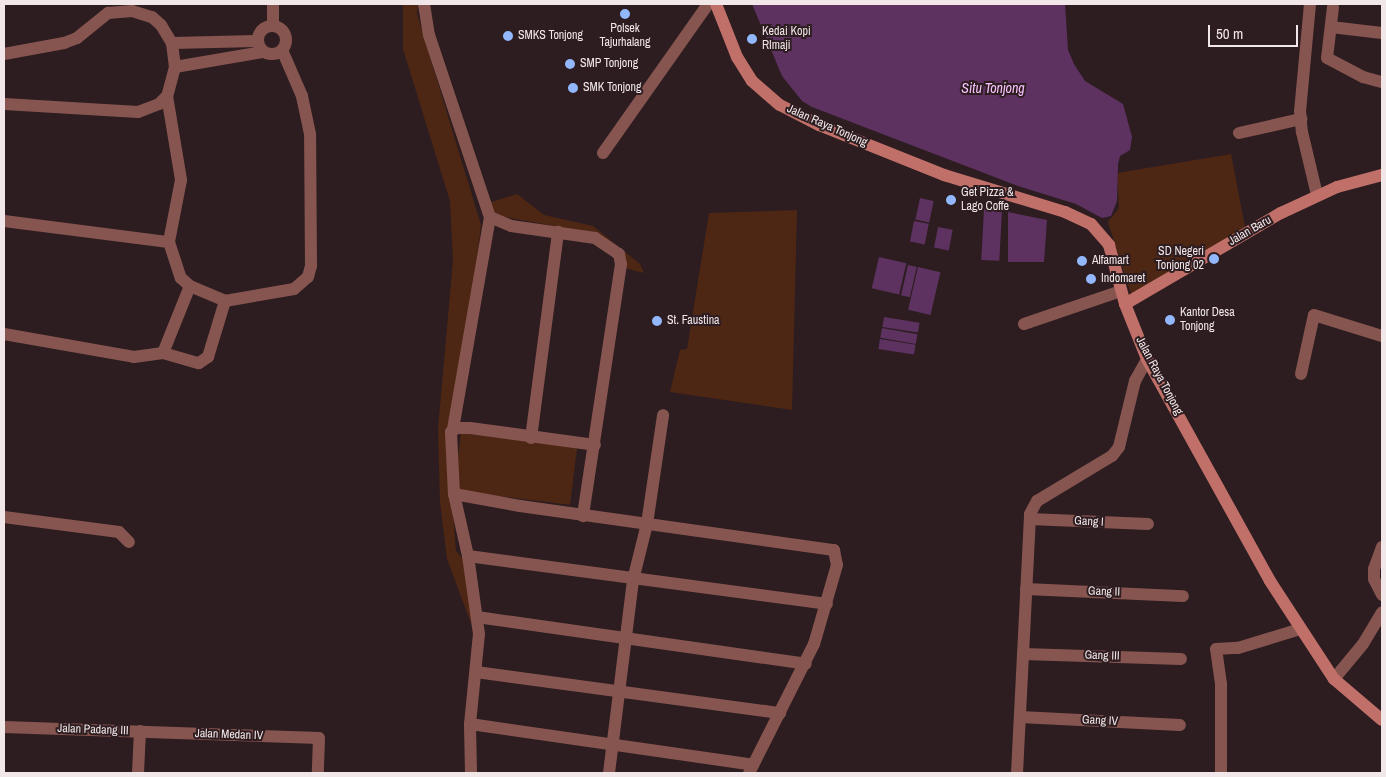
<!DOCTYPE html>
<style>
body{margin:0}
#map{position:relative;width:1386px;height:777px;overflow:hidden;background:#2d1d20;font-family:"Archivo Narrow",sans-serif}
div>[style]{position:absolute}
.green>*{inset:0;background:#4d2714;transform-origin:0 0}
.water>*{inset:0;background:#5d3261;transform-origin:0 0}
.minor>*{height:12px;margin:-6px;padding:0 6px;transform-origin:6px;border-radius:6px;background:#875550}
.minor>.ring{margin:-6px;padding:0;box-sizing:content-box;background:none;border:12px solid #875550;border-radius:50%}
.secondary>*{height:12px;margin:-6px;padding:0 6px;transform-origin:6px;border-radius:6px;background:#c17069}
.dots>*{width:14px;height:14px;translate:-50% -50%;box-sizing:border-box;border:2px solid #2d1d20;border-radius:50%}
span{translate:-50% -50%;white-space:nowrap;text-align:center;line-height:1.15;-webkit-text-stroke:4px #2d1d20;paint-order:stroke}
.poi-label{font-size:12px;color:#f1e6e8}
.left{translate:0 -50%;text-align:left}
.right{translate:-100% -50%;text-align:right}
.street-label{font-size:12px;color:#f1e6e8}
.water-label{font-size:14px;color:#f9c3fe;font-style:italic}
.frame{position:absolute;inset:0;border:5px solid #f1e6e8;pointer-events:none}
.scale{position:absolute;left:1208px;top:25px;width:90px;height:22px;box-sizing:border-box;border:2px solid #f1e6e8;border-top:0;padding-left:6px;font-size:15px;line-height:18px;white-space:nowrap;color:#f1e6e8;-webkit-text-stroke:4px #2d1d20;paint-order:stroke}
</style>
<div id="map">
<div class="green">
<div style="clip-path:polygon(403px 4px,418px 4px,417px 14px,481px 225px,451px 487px,456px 551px,466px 562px,472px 626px,447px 559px,440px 502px,438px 429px,453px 260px,450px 201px,403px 49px)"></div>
<div style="clip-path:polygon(1231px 154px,1245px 227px,1131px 294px,1108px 222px,1119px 208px,1117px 173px)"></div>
<div style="clip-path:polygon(517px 194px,544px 215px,593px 226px,640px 264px,644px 273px,624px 268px,593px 233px,495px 215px,488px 203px)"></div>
<div style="clip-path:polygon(797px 210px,792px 410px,670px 392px,680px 350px,687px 349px,709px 213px)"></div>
<div style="left:461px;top:433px;width:117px;height:58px;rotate:7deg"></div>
</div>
<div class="water">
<div style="clip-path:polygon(752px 4px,1065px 4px,1068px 50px,1074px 64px,1085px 81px,1123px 104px,1132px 137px,1130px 150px,1120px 156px,1118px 164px,1117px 201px,1111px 216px,1102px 218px,1076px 204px,1018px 186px,812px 107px,802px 101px,782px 76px)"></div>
<div style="left:920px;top:198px;width:14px;height:22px;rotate:12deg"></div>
<div style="left:984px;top:209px;width:18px;height:51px;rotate:3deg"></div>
<div style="clip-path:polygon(1008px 212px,1047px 220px,1044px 262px,1008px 262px)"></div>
<div style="left:914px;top:221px;width:15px;height:21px;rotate:11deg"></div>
<div style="left:938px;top:227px;width:15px;height:21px;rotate:11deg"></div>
<div style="left:879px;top:257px;width:28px;height:32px;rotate:13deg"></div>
<div style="left:908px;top:265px;width:9px;height:31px;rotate:13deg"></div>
<div style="left:918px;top:267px;width:23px;height:44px;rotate:13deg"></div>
<div style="left:884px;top:317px;width:36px;height:10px;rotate:9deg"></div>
<div style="left:882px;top:328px;width:36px;height:10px;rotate:10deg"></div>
<div style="left:880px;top:339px;width:36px;height:10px;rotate:9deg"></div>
</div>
<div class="minor">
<div style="left:273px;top:4px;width:22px;rotate:90deg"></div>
<div style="left:424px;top:4px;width:31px;rotate:81deg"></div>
<div style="left:429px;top:35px;width:192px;rotate:71.5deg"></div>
<div style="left:490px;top:217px;width:23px;rotate:23deg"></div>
<div style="left:511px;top:226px;width:85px;rotate:8.1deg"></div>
<div style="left:595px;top:238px;width:29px;rotate:34deg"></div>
<div style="left:619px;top:254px;width:10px;rotate:79deg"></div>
<div style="left:621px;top:264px;width:255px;rotate:98.6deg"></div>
<div style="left:1310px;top:4px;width:107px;rotate:95.3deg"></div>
<div style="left:1300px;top:111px;width:21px;rotate:85deg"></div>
<div style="left:1302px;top:132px;width:65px;rotate:76.6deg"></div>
<div style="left:1333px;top:7px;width:51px;rotate:96.7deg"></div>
<div style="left:1327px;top:58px;width:41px;rotate:27.8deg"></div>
<div style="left:1363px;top:77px;width:20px;rotate:15deg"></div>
<div class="ring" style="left:258px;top:26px;width:16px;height:16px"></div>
<div style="left:1331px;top:27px;width:51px;rotate:6.7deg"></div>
<div style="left:172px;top:43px;width:85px;rotate:-1.3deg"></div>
<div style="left:4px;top:54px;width:61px;rotate:-10.4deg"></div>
<div style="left:64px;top:43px;width:14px;rotate:-21deg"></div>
<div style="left:77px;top:38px;width:40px;rotate:-39deg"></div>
<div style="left:108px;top:13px;width:24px;rotate:-5deg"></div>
<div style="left:132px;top:11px;width:21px;rotate:17deg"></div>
<div style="left:152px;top:17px;width:12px;rotate:42deg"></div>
<div style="left:161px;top:25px;width:21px;rotate:59deg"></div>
<div style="left:172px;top:43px;width:24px;rotate:83deg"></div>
<div style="left:175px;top:67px;width:30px;rotate:105deg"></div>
<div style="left:167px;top:96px;width:11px;rotate:135deg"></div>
<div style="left:159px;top:104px;width:22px;rotate:159deg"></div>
<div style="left:138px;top:112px;width:134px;rotate:-176.6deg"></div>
<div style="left:175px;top:67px;width:89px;rotate:-9.7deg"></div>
<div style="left:167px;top:96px;width:85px;rotate:80.5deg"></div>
<div style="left:181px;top:180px;width:63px;rotate:101deg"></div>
<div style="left:169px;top:242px;width:38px;rotate:72deg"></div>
<div style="left:181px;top:278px;width:12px;rotate:42deg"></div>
<div style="left:190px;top:286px;width:38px;rotate:23deg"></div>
<div style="left:225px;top:301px;width:70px;rotate:-9.9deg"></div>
<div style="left:294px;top:289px;width:18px;rotate:-41deg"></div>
<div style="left:308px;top:277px;width:11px;rotate:-75deg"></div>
<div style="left:311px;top:266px;width:132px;rotate:-90.4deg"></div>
<div style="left:310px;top:134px;width:39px;rotate:-102deg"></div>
<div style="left:302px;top:96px;width:50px;rotate:-113.5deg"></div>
<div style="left:1239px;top:133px;width:64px;rotate:-12.7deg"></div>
<div style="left:603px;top:153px;width:182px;rotate:-54.8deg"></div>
<div style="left:4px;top:221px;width:166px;rotate:7.3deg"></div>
<div style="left:1024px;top:324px;width:102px;rotate:-18.8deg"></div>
<div style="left:4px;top:334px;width:132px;rotate:10deg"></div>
<div style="left:134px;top:357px;width:29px;rotate:-8deg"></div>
<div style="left:163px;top:353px;width:37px;rotate:16deg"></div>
<div style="left:199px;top:363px;width:11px;rotate:-34deg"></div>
<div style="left:208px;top:357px;width:59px;rotate:-73.1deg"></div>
<div style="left:163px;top:353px;width:72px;rotate:-68.1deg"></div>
<div style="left:1301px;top:374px;width:60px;rotate:-77.6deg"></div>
<div style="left:1314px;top:315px;width:71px;rotate:17.2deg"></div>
<div style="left:453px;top:429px;width:215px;rotate:-80.1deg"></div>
<div style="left:531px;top:438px;width:208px;rotate:-82.5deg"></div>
<div style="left:454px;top:494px;width:67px;rotate:10.3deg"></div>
<div style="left:520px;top:506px;width:317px;rotate:8deg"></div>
<div style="left:834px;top:550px;width:15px;rotate:79deg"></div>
<div style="left:837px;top:565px;width:82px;rotate:106.2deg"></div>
<div style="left:814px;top:644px;width:144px;rotate:116.7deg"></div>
<div style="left:4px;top:517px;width:116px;rotate:7.4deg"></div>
<div style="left:119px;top:532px;width:14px;rotate:45deg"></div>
<div style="left:1030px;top:519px;width:118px;rotate:2.4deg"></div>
<div style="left:1382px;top:547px;width:23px;rotate:110deg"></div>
<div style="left:1374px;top:569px;width:10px;rotate:90deg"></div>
<div style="left:1374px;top:579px;width:18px;rotate:63deg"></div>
<div style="left:468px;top:556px;width:362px;rotate:7.6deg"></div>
<div style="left:1026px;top:589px;width:157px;rotate:2.6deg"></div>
<div style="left:477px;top:617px;width:332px;rotate:8.1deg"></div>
<div style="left:1023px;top:654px;width:158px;rotate:1.8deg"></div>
<div style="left:476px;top:672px;width:307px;rotate:7.7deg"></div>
<div style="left:1334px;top:679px;width:45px;rotate:-50.4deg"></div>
<div style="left:1363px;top:644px;width:37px;rotate:-59deg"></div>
<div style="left:1020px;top:717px;width:160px;rotate:2.9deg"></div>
<div style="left:470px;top:724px;width:286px;rotate:8.2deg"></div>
<div style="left:4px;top:727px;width:315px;rotate:2deg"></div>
<div style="left:319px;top:738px;width:35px;rotate:92deg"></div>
<div style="left:138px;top:773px;width:42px;rotate:-87.3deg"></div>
<div style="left:471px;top:773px;width:49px;rotate:-91.2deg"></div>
<div style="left:470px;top:724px;width:90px;rotate:-84.3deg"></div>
<div style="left:479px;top:634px;width:79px;rotate:-98deg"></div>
<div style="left:468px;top:556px;width:64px;rotate:-102.7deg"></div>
<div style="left:454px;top:494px;width:62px;rotate:-92.8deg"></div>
<div style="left:451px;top:432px;width:7px;rotate:-34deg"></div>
<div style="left:457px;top:428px;width:13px"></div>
<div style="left:470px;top:428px;width:126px;rotate:7.7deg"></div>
<div style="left:609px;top:773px;width:194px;rotate:-82.9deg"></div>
<div style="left:633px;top:580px;width:58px;rotate:-76deg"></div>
<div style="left:647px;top:524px;width:110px;rotate:-81.6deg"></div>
<div style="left:1017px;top:773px;width:259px;rotate:-87.1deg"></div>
<div style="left:1030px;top:514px;width:15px;rotate:-62deg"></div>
<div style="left:1037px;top:501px;width:87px;rotate:-31deg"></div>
<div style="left:1112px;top:456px;width:11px;rotate:-52deg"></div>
<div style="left:1119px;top:447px;width:68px;rotate:-76.4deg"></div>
<div style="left:1135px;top:381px;width:25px;rotate:-61deg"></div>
<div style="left:1221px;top:773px;width:89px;rotate:-90deg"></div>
<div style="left:1221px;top:684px;width:35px;rotate:-98deg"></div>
<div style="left:1216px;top:649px;width:22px;rotate:-3deg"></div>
<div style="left:1238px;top:648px;width:65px;rotate:-17deg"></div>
</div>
<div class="secondary">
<div style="left:716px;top:4px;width:57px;rotate:68.4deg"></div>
<div style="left:737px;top:57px;width:28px;rotate:58deg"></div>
<div style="left:752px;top:81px;width:37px;rotate:41deg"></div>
<div style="left:780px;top:105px;width:44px;rotate:27.1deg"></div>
<div style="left:819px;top:125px;width:135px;rotate:21.8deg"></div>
<div style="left:944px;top:175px;width:127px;rotate:17deg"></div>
<div style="left:1065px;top:212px;width:29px;rotate:25deg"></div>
<div style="left:1091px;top:224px;width:28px;rotate:49deg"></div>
<div style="left:1109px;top:245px;width:61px;rotate:74.8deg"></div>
<div style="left:1125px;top:304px;width:59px;rotate:68.2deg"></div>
<div style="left:1147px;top:359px;width:254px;rotate:61deg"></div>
<div style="left:1270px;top:581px;width:117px;rotate:56.9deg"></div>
<div style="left:1334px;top:679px;width:63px;rotate:40.5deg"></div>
<div style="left:1125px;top:304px;width:181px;rotate:-30.3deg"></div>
<div style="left:1281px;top:213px;width:62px;rotate:-24.9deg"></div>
<div style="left:1337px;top:187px;width:47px;rotate:-14.9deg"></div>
</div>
<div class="dots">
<div style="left:625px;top:14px;background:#92b7fd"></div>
<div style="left:508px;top:36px;background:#92b7fd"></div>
<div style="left:752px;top:39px;background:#92b7fd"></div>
<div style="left:570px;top:64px;background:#92b7fd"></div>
<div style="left:573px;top:88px;background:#92b7fd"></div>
<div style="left:951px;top:200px;background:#92b7fd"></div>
<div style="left:1214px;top:259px;background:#92b7fd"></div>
<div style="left:1082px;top:261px;background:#92b7fd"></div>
<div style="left:1091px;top:279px;background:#92b7fd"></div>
<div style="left:1170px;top:320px;background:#92b7fd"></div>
<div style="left:657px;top:321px;background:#92b7fd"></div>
</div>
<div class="poi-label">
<span style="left:625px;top:36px">Polsek<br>Tajurhalang</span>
<span class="left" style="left:762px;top:39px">Kedai Kopi<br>RImaji</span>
<span class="left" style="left:518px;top:36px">SMKS Tonjong</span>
<span class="left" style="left:580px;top:64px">SMP Tonjong</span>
<span class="left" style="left:583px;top:88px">SMK Tonjong</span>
<span class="left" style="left:961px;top:200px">Get Pizza &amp;<br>Lago Coffe</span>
<span class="right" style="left:1204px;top:259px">SD Negeri<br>Tonjong 02</span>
<span class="left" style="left:1092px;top:261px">Alfamart</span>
<span class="left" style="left:1101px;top:279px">Indomaret</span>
<span class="left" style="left:1180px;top:320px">Kantor Desa<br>Tonjong</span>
<span class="left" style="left:667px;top:321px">St. Faustina</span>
</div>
<div class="street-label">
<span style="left:827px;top:126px;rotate:24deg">Jalan Raya Tonjong</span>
<span style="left:1250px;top:231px;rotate:-30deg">Jalan Baru</span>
<span style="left:1159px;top:376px;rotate:62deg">Jalan Raya Tonjong</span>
<span style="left:1089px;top:522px;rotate:3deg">Gang I</span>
<span style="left:1104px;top:592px;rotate:2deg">Gang II</span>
<span style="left:1102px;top:656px;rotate:2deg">Gang III</span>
<span style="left:1100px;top:721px;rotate:3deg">Gang IV</span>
<span style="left:93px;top:730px;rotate:2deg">Jalan Padang III</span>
<span style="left:229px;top:735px;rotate:2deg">Jalan Medan IV</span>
</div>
<div class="water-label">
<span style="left:993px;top:88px">Situ Tonjong</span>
</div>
<div class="frame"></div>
<div class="scale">50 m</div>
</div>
